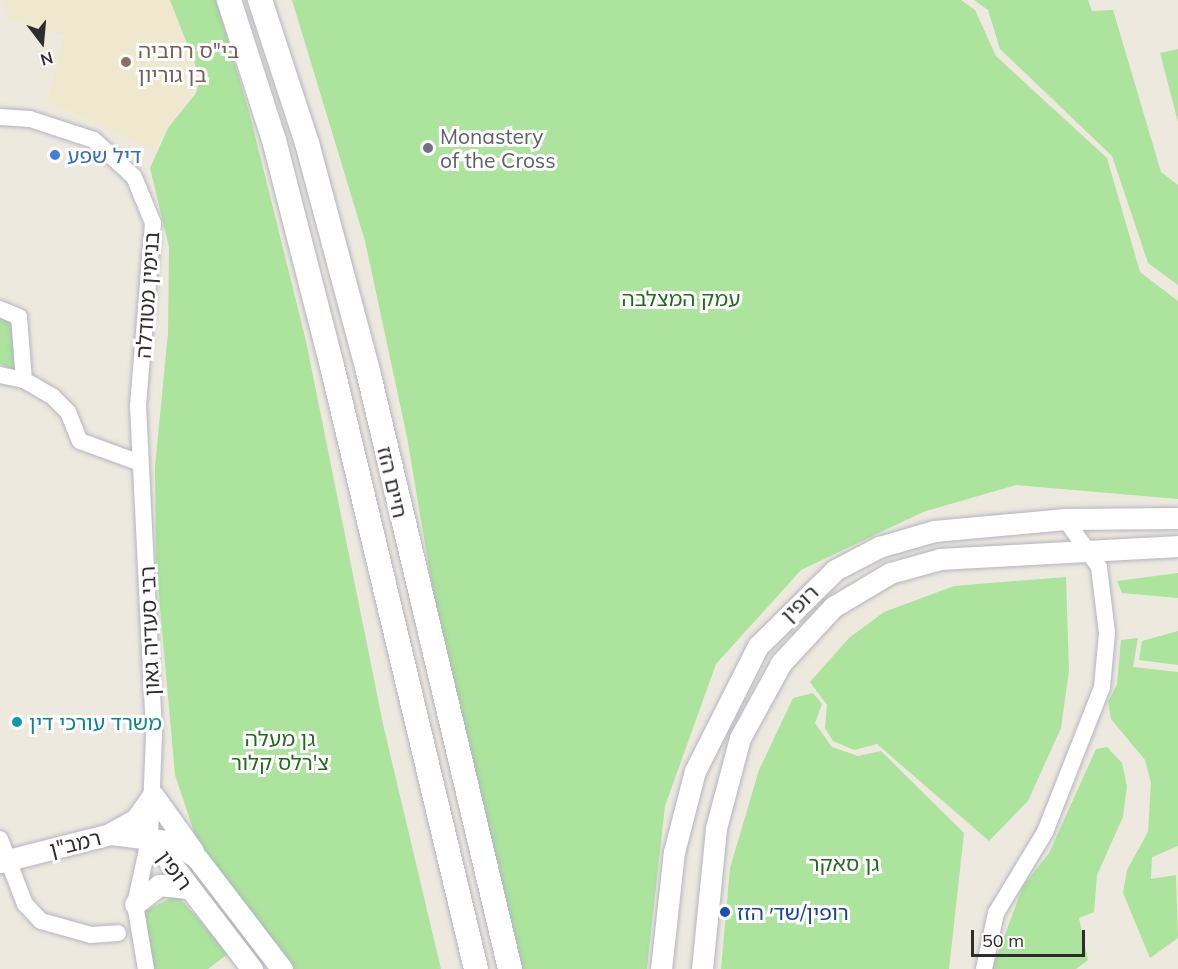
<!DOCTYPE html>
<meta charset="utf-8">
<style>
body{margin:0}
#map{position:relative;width:1178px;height:969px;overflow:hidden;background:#eee9df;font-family:Mulish,"Noto Sans Hebrew",sans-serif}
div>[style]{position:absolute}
.education>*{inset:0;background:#efe8cf}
.green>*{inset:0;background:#ace39d}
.roads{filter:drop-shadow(0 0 2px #b3b4c0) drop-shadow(0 0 2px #b3b4c0)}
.minor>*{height:16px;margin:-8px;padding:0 8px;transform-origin:8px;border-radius:8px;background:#fff}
.tertiary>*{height:21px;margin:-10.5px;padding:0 10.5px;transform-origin:10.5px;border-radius:10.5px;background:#fff}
.secondary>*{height:24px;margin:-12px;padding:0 12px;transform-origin:12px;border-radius:12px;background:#fff}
.dots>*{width:16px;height:16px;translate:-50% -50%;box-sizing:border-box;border:3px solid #fff;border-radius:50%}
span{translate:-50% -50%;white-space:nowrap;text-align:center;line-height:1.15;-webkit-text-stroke:6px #fff;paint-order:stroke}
.education-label{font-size:21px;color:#785e54}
.left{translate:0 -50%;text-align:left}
.worship-label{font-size:21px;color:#5b616d}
.shop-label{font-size:21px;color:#366cbe}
.street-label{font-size:21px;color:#2d2d2d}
.park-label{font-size:21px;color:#236a1c}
.culture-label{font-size:21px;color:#0d838f}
.transit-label{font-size:21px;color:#164399}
.north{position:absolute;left:12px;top:12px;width:60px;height:60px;-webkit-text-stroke:4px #fff;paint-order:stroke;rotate:164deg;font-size:16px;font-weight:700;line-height:24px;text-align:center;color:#2d2d2d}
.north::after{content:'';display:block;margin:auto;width:21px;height:27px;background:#2d2d2d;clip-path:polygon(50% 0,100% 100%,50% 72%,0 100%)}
.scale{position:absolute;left:971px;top:930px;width:114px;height:27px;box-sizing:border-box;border:3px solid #2d2d2d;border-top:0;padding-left:8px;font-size:18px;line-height:21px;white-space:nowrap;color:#2d2d2d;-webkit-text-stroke:4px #fff;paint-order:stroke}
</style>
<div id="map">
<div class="education">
<div style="clip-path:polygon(3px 0,171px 0,200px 81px,153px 150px,47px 101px,64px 35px,9px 19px)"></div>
</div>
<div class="green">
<div style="clip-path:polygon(170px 0,216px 0,250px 115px,306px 341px,383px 724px,441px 969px,293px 969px,197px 841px,175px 775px,156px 562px,155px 467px,168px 333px,169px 247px,150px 168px,168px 128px,196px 93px,200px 77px)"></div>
<div style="clip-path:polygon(292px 0,961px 0,975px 10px,996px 56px,1107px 158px,1140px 272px,1178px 301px,1178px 499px,1016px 485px,923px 512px,801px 570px,716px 664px,665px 806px,647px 969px,518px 969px,465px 782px,407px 437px,365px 241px)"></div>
<div style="clip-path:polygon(974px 0,1088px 0,1092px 11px,1113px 10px,1161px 172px,1178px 185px,1178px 285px,1148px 263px,1112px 156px,1000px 49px,988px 10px)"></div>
<div style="clip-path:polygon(1178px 49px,1178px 122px,1160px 53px)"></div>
<div style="clip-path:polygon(0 315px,11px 320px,19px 372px,0 364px)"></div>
<div style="clip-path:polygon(1178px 573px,1178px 598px,1122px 593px,1117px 581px)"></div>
<div style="clip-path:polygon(1066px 577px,1069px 671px,1061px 728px,1028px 801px,989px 841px,877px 744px,854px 750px,833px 741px,825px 728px,827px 705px,810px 682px,849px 638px,884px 612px,954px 586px)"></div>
<div style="clip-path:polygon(1178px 631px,1178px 665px,1139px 660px,1142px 641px)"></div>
<div style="clip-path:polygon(1138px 638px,1133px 667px,1178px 672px,1178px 846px,1152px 857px,1151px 879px,1176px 875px,1178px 938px,1150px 958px,1123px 893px,1127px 870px,1148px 832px,1151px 783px,1145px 760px,1111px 719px,1108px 702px,1117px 684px,1121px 640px)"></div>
<div style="clip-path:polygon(813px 693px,822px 704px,815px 723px,832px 747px,858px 756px,881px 751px,964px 833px,949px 969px,721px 969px,730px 868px,759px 770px,793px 698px)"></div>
<div style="clip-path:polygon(1107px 747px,1122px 763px,1127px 786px,1123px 817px,1097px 875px,1094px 912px,1079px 918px,1088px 960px,1076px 969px,992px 969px,1023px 886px,1049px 853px,1096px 749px)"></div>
<div style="clip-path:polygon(177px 895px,229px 953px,208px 969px,152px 969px,141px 913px)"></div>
</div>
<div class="roads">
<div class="minor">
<div style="left:0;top:117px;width:30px;rotate:4deg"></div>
<div style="left:30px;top:119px;width:67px;rotate:18.2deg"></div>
<div style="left:94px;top:140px;width:54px;rotate:42.8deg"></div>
<div style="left:134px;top:177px;width:50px;rotate:67.6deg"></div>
<div style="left:153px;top:223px;width:183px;rotate:94.7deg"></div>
<div style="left:138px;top:405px;width:330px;rotate:87.2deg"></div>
<div style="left:154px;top:735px;width:101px;rotate:92.3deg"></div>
<div style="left:150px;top:836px;width:70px;rotate:102.4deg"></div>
<div style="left:135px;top:904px;width:66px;rotate:80.4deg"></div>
<div style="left:0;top:309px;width:21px;rotate:23deg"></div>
<div style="left:19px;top:317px;width:63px;rotate:85.5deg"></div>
<div style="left:0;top:375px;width:25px;rotate:12deg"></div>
<div style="left:24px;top:380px;width:34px;rotate:30deg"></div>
<div style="left:53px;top:397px;width:21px;rotate:45deg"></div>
<div style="left:68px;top:412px;width:31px;rotate:68deg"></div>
<div style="left:80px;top:441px;width:64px;rotate:20.1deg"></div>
<div style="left:0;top:839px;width:70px;rotate:69deg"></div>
<div style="left:25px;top:904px;width:23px;rotate:47deg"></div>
<div style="left:41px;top:921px;width:52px;rotate:15.6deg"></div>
<div style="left:91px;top:935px;width:27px;rotate:-4deg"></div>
<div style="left:984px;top:969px;width:57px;rotate:-77.9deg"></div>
<div style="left:996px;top:913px;width:95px;rotate:-58.8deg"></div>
<div style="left:1045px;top:832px;width:156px;rotate:-68.5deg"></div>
<div style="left:1102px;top:687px;width:54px;rotate:-84.7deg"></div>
<div style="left:1107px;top:633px;width:66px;rotate:-96.9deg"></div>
<div style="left:1099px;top:567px;width:59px;rotate:-125.3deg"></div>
</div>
<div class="tertiary">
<div style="left:111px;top:833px;width:29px;rotate:-29deg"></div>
<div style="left:136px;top:819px;width:29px;rotate:-55deg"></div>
<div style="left:153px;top:795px;width:69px;rotate:54.5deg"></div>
<div style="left:150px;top:836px;width:168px;rotate:52.5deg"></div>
<div style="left:0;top:862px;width:114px;rotate:-14.2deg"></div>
<div style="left:111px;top:834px;width:64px;rotate:7.2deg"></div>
<div style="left:174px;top:842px;width:28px;rotate:35deg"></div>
<div style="left:197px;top:858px;width:140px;rotate:52.6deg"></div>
<div style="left:135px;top:904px;width:31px;rotate:-38deg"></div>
<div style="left:159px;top:885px;width:29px;rotate:6deg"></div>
<div style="left:661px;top:969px;width:118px;rotate:-83.7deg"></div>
<div style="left:674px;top:852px;width:84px;rotate:-75.5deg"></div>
<div style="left:695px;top:771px;width:140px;rotate:-63.3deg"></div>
<div style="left:758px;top:646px;width:108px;rotate:-44.6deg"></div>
<div style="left:835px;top:570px;width:50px;rotate:-27.6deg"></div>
<div style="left:879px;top:547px;width:57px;rotate:-16.2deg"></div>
<div style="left:934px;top:531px;width:132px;rotate:-5.2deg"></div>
<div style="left:1065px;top:519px;width:113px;rotate:-0.5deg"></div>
<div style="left:702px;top:969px;width:142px;rotate:-84.3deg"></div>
<div style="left:716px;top:828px;width:93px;rotate:-75.1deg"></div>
<div style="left:740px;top:738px;width:85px;rotate:-61.3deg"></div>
<div style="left:781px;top:663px;width:76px;rotate:-47.1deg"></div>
<div style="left:833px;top:607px;width:66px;rotate:-30.8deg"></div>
<div style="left:890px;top:573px;width:52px;rotate:-15.6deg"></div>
<div style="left:940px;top:559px;width:238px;rotate:-3.1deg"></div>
</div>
<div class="secondary">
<div style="left:229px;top:0;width:147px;rotate:72.2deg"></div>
<div style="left:274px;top:140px;width:233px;rotate:75.6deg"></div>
<div style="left:332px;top:366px;width:620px;rotate:76.57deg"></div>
<div style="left:260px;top:0;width:151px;rotate:71.8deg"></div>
<div style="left:307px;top:143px;width:236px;rotate:75deg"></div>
<div style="left:368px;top:371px;width:615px;rotate:76.64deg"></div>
</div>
</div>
<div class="dots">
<div style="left:126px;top:62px;background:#8d6e63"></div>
<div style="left:428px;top:148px;background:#6b7280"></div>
<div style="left:55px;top:155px;background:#3f7fe0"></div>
<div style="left:17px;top:722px;background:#0f9aa8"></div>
<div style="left:725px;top:912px;background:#1a4fb4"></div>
</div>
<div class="education-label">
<span class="left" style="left:138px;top:62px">בי"ס רחביה<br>בן גוריון</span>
</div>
<div class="worship-label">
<span class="left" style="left:440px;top:148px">Monastery<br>of the Cross</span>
</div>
<div class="shop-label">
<span class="left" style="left:67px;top:155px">דיל שפע</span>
</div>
<div class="street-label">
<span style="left:147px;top:295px;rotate:-86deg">בנימין מטודלה</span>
<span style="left:393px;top:482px;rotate:77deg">חיים הזז</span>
<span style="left:799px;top:603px;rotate:-44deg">רופין</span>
<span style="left:149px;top:631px;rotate:-92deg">רבי סעדיה גאון</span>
<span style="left:75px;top:843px;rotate:-14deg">רמב"ן</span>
<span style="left:175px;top:870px;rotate:54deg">רופין</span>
</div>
<div class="park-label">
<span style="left:681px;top:298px">עמק המצלבה</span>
<span style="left:280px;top:750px">גן מעלה<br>צ'רלס קלור</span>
<span style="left:844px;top:863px">גן סאקר</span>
</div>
<div class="culture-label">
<span class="left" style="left:29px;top:722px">משרד עורכי דין</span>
</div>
<div class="transit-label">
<span class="left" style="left:737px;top:912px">רופין/שד׳ הזז</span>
</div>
<div class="north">N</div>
<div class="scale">50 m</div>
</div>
